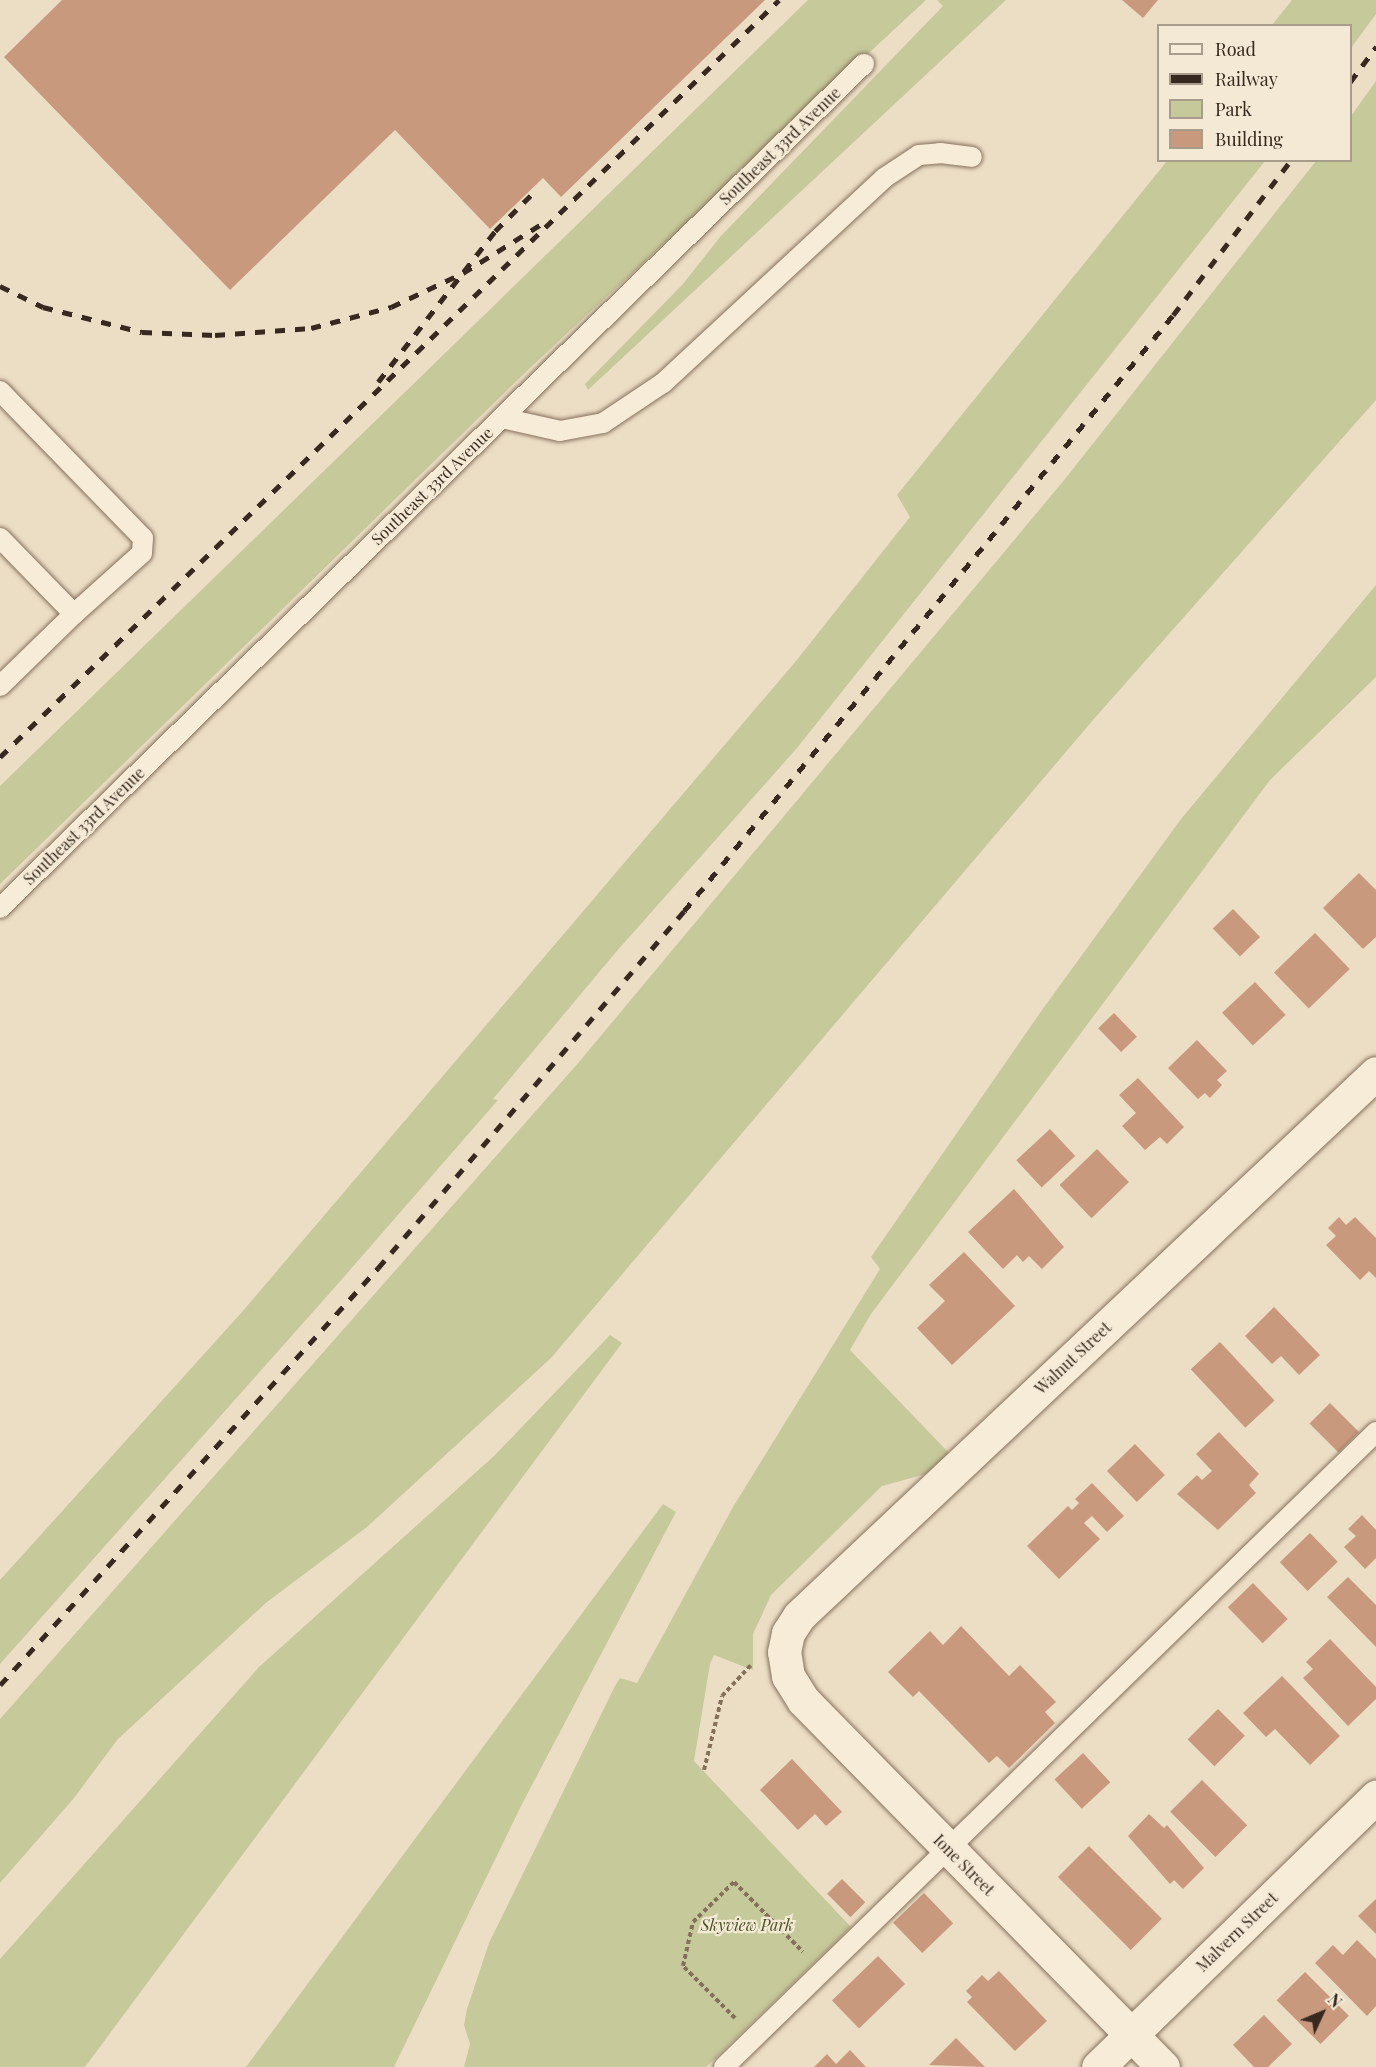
<!DOCTYPE html>
<style>
body{margin:0}
#map{position:relative;width:1376px;height:2067px;overflow:hidden;background:#ecdec5;font-family:"Playfair Display",serif}
div>[style]{position:absolute}
.green>*{inset:0;background:#c6c99a}
.building>*{inset:0;background:#c8997d;transform-origin:0 0}
.path>*{height:4px;margin-top:-2px;transform-origin:0;background:repeating-linear-gradient(90deg,#86705c 0 4.5px,transparent 0 7.5px)}
.roads{filter:drop-shadow(0 0 2px #86705c) drop-shadow(0 0 2px #86705c)}
.service>*{height:20px;margin:-10px;padding:0 10px;transform-origin:10px;border-radius:10px;background:#f7ecd8}
.minor>*{height:33px;margin:-16.5px;padding:0 16.5px;transform-origin:16.5px;border-radius:16.5px;background:#f7ecd8}
.rail>*{height:4.5px;margin-top:-2.25px;transform-origin:0;background:repeating-linear-gradient(90deg,#37291f 0 10px,transparent 0 20px)}
span{translate:-50% -50%;white-space:nowrap;text-align:center;line-height:1.15;-webkit-text-stroke:4.5px #f4e9d4;paint-order:stroke}
.street-label{font-size:16px;color:#37291f}
.park-label{font-size:16px;color:#495227;font-style:italic}
.legend{position:absolute;left:1157px;top:24px;width:195px;height:138px;box-sizing:border-box;background:#f4e9d4;border:2px solid #a89c8c;margin:0;padding:8px 10px;list-style:none;font-size:18px;color:#37291f}
.legend li{display:flex;align-items:center;gap:12px;height:30px}
.legend b{width:30px;border:2px solid #a89c8c}
.north{position:absolute;left:1292px;top:1983px;width:60px;height:60px;-webkit-text-stroke:4px #f4e9d4;paint-order:stroke;rotate:46deg;font-size:16px;font-weight:700;line-height:24px;text-align:center;color:#37291f}
.north::after{content:'';display:block;margin:auto;width:21px;height:27px;background:#37291f;clip-path:polygon(50% 0,100% 100%,50% 72%,0 100%)}
</style>
<div id="map">
<div class="green">
<div style="clip-path:polygon(808px 0,926px 0,533px 365px,0 884px,0 786px)"></div>
<div style="clip-path:polygon(937px 0,1006px 0,588px 390px,585px 384px,683px 284px,720px 237px,943px 6px)"></div>
<div style="clip-path:polygon(1292px 0,1376px 0,1376px 14px,1351px 48px,1350px 26px,1272px 25px)"></div>
<div style="clip-path:polygon(1376px 81px,1376px 400px,1093px 720px,551px 1358px,367px 1527px,267px 1602px,118px 1739px,74px 1798px,0 1883px,0 1719px,579px 1062px,1065px 479px,1316px 161px,1350px 160px,1351px 116px)"></div>
<div style="clip-path:polygon(1167px 161px,1265px 161px,797px 748px,616px 952px,493px 1099px,498px 1100px,336px 1286px,0 1664px,0 1580px,242px 1312px,796px 661px,910px 517px,897px 495px)"></div>
<div style="clip-path:polygon(1376px 585px,1376px 677px,1270px 780px,871px 1314px,850px 1350px,949px 1453px,926px 1474px,882px 1486px,771px 1595px,753px 1634px,753px 1670px,714px 1655px,710px 1664px,694px 1761px,851px 1927px,706px 2067px,464px 2067px,470px 2044px,464px 2025px,467px 2009px,489px 1943px,615px 1686px,620px 1678px,637px 1683px,733px 1507px,880px 1269px,871px 1257px,1042px 1010px,1181px 819px)"></div>
<div style="clip-path:polygon(610px 1335px,622px 1343px,85px 2067px,0 2067px,0 1959px,259px 1667px,494px 1456px)"></div>
<div style="clip-path:polygon(663px 1504px,676px 1512px,522px 1804px,394px 2067px,246px 2067px)"></div>
</div>
<div class="building">
<div style="clip-path:polygon(62px 0,765px 0,561px 197px,543px 178px,490px 229px,395px 130px,230px 290px,4px 57px)"></div>
<div style="clip-path:polygon(1122px 0,1158px 0,1143px 18px)"></div>
<div style="clip-path:polygon(1359px 873px,1376px 890px,1376px 937px,1363px 949px,1323px 908px)"></div>
<div style="left:1233px;top:909px;width:39px;height:28px;rotate:46deg"></div>
<div style="left:1315px;top:933px;width:50px;height:57px;rotate:46deg"></div>
<div style="left:1255px;top:982px;width:45px;height:45px;rotate:47deg"></div>
<div style="left:1114px;top:1013px;width:33px;height:22px;rotate:46deg"></div>
<div style="clip-path:polygon(1197px 1040px,1227px 1071px,1217px 1080px,1222px 1085px,1210px 1098px,1205px 1093px,1198px 1099px,1168px 1068px)"></div>
<div style="clip-path:polygon(1138px 1078px,1184px 1127px,1167px 1144px,1160px 1137px,1145px 1150px,1122px 1126px,1136px 1113px,1119px 1095px)"></div>
<div style="left:1050px;top:1129px;width:37px;height:46px;rotate:47deg"></div>
<div style="left:1097px;top:1149px;width:46px;height:52px;rotate:46deg"></div>
<div style="clip-path:polygon(1014px 1189px,1064px 1247px,1042px 1269px,1029px 1256px,1023px 1262px,1017px 1255px,1003px 1269px,968px 1232px)"></div>
<div style="clip-path:polygon(1339px 1217px,1346px 1225px,1355px 1217px,1376px 1238px,1376px 1278px,1369px 1271px,1360px 1280px,1326px 1245px,1336px 1236px,1328px 1228px)"></div>
<div style="clip-path:polygon(964px 1252px,1015px 1306px,952px 1365px,917px 1328px,945px 1301px,929px 1285px)"></div>
<div style="clip-path:polygon(1274px 1307px,1320px 1355px,1299px 1375px,1281px 1356px,1272px 1364px,1245px 1336px)"></div>
<div style="left:1220px;top:1342px;width:80px;height:40px;rotate:47deg"></div>
<div style="left:1330px;top:1403px;width:41px;height:29px;rotate:45deg"></div>
<div style="clip-path:polygon(1219px 1432px,1259px 1474px,1249px 1485px,1256px 1493px,1218px 1530px,1177px 1494px,1197px 1475px,1202px 1480px,1212px 1471px,1196px 1454px)"></div>
<div style="left:1135px;top:1444px;width:43px;height:39px;rotate:46deg"></div>
<div style="clip-path:polygon(1092px 1483px,1124px 1516px,1107px 1532px,1092px 1516px,1084px 1523px,1100px 1539px,1059px 1579px,1027px 1546px,1068px 1506px,1072px 1510px,1079px 1503px,1075px 1499px)"></div>
<div style="clip-path:polygon(1362px 1515px,1376px 1530px,1376px 1558px,1365px 1569px,1344px 1547px,1356px 1536px,1348px 1529px)"></div>
<div style="left:1310px;top:1533px;width:40px;height:42px;rotate:46deg"></div>
<div style="clip-path:polygon(1348px 1577px,1376px 1605px,1376px 1647px,1327px 1597px)"></div>
<div style="left:1253px;top:1583px;width:50px;height:35px;rotate:46deg"></div>
<div style="clip-path:polygon(961px 1626px,1009px 1676px,1020px 1665px,1056px 1702px,1045px 1712px,1055px 1723px,1009px 1768px,997px 1756px,989px 1763px,919px 1691px,913px 1697px,888px 1672px,930px 1631px,943px 1645px)"></div>
<div style="clip-path:polygon(1330px 1639px,1376px 1687px,1376px 1699px,1348px 1726px,1303px 1678px,1313px 1669px,1306px 1662px)"></div>
<div style="clip-path:polygon(1282px 1676px,1340px 1736px,1310px 1765px,1275px 1729px,1266px 1737px,1243px 1713px)"></div>
<div style="left:1218px;top:1709px;width:38px;height:43px;rotate:45deg"></div>
<div style="left:1083px;top:1753px;width:40px;height:39px;rotate:47deg"></div>
<div style="clip-path:polygon(792px 1759px,842px 1812px,826px 1826px,815px 1814px,798px 1830px,760px 1790px)"></div>
<div style="left:1202px;top:1780px;width:64px;height:45px;rotate:45deg"></div>
<div style="clip-path:polygon(1149px 1814px,1164px 1828px,1167px 1825px,1204px 1868px,1183px 1889px,1174px 1880px,1170px 1884px,1128px 1836px)"></div>
<div style="left:1089px;top:1846px;width:103px;height:44px;rotate:45deg"></div>
<div style="left:842px;top:1879px;width:33px;height:21px;rotate:45deg"></div>
<div style="left:924px;top:1893px;width:42px;height:43px;rotate:46deg"></div>
<div style="clip-path:polygon(1376px 1899px,1376px 1934px,1358px 1916px)"></div>
<div style="clip-path:polygon(1357px 1940px,1376px 1959px,1376px 2006px,1367px 2016px,1315px 1963px,1333px 1945px,1343px 1955px)"></div>
<div style="left:878px;top:1956px;width:39px;height:64px;rotate:46deg"></div>
<div style="clip-path:polygon(999px 1971px,1047px 2021px,1015px 2051px,967px 2002px,972px 1997px,966px 1991px,982px 1975px,988px 1981px)"></div>
<div style="left:1305px;top:1972px;width:62px;height:40px;rotate:45deg"></div>
<div style="clip-path:polygon(1264px 2015px,1292px 2044px,1268px 2067px,1254px 2067px,1233px 2045px)"></div>
<div style="clip-path:polygon(956px 2038px,985px 2067px,929px 2065px)"></div>
<div style="clip-path:polygon(850px 2050px,866px 2067px,814px 2067px,827px 2054px,836px 2064px)"></div>
</div>
<div class="path">
<div style="left:704px;top:1770px;width:76px;rotate:-76.3deg"></div>
<div style="left:722px;top:1696px;width:42px;rotate:-46.9deg"></div>
<div style="left:735px;top:2018px;width:74px;rotate:-135deg"></div>
<div style="left:683px;top:1966px;width:45px;rotate:-77.2deg"></div>
<div style="left:693px;top:1922px;width:57px;rotate:-44.3deg"></div>
<div style="left:734px;top:1882px;width:98px;rotate:45.4deg"></div>
</div>
<div class="roads">
<div class="service">
<div style="left:0;top:391px;width:205px;rotate:45.8deg"></div>
<div style="left:143px;top:538px;width:15px;rotate:94deg"></div>
<div style="left:142px;top:553px;width:91px;rotate:138.1deg"></div>
<div style="left:74px;top:614px;width:106px;rotate:-134.2deg"></div>
<div style="left:502px;top:418px;width:59px;rotate:12.6deg"></div>
<div style="left:560px;top:431px;width:44px;rotate:-10.5deg"></div>
<div style="left:603px;top:423px;width:72px;rotate:-33.7deg"></div>
<div style="left:663px;top:383px;width:301px;rotate:-42.8deg"></div>
<div style="left:884px;top:178px;width:42px;rotate:-33.3deg"></div>
<div style="left:919px;top:155px;width:21px;rotate:-5deg"></div>
<div style="left:940px;top:153px;width:32px;rotate:7deg"></div>
<div style="left:0;top:686px;width:103px;rotate:-44.2deg"></div>
<div style="left:0;top:908px;width:1208px;rotate:-44.33deg"></div>
<div style="left:724px;top:2067px;width:910px;rotate:-44.24deg"></div>
</div>
<div class="minor">
<div style="left:1098px;top:2067px;width:388px;rotate:-44.2deg"></div>
<div style="left:1163px;top:2067px;width:514px;rotate:-134.45deg"></div>
<div style="left:803px;top:1700px;width:28px;rotate:-122deg"></div>
<div style="left:788px;top:1676px;width:24px;rotate:-99deg"></div>
<div style="left:784px;top:1652px;width:19px;rotate:-78deg"></div>
<div style="left:788px;top:1633px;width:20px;rotate:-57deg"></div>
<div style="left:799px;top:1616px;width:792px;rotate:-43.26deg"></div>
</div>
</div>
<div class="rail">
<div style="left:1350px;top:82px;width:44px;rotate:-53.4deg"></div>
<div style="left:0;top:286px;width:48px;rotate:26deg"></div>
<div style="left:43px;top:307px;width:102px;rotate:14.2deg"></div>
<div style="left:142px;top:332px;width:73px;rotate:2.4deg"></div>
<div style="left:215px;top:335px;width:96px;rotate:-4.2deg"></div>
<div style="left:311px;top:328px;width:83px;rotate:-14.7deg"></div>
<div style="left:391px;top:307px;width:80px;rotate:-25.3deg"></div>
<div style="left:463px;top:273px;width:94px;rotate:-32deg"></div>
<div style="left:378px;top:382px;width:191px;rotate:-52.2deg"></div>
<div style="left:495px;top:231px;width:55px;rotate:-45deg"></div>
<div style="left:0;top:757px;width:1086px;rotate:-44.18deg"></div>
<div style="left:0;top:1685px;width:563px;rotate:-47.81deg"></div>
<div style="left:378px;top:1268px;width:470px;rotate:-49.4deg"></div>
<div style="left:684px;top:911px;width:771px;rotate:-50.63deg"></div>
<div style="left:1173px;top:315px;width:195px;rotate:-52.7deg"></div>
</div>
<div class="street-label">
<span style="left:780px;top:146px;rotate:-44deg">Southeast 33rd Avenue</span>
<span style="left:432px;top:486px;rotate:-44deg">Southeast 33rd Avenue</span>
<span style="left:84px;top:826px;rotate:-44deg">Southeast 33rd Avenue</span>
<span style="left:1073px;top:1358px;rotate:-43deg">Walnut Street</span>
<span style="left:964px;top:1865px;rotate:45deg">Ione Street</span>
<span style="left:1237px;top:1932px;rotate:-44deg">Malvern Street</span>
</div>
<div class="park-label">
<span style="left:747px;top:1925px">Skyview Park</span>
</div>
<ul class="legend">
<li><b style="height:8px;background:#f7ecd8"></b>Road</li>
<li><b style="height:8px;background:#37291f"></b>Railway</li>
<li><b style="height:16px;background:#c6c99a"></b>Park</li>
<li><b style="height:16px;background:#c8997d"></b>Building</li>
</ul>
<div class="north">N</div>
</div>
